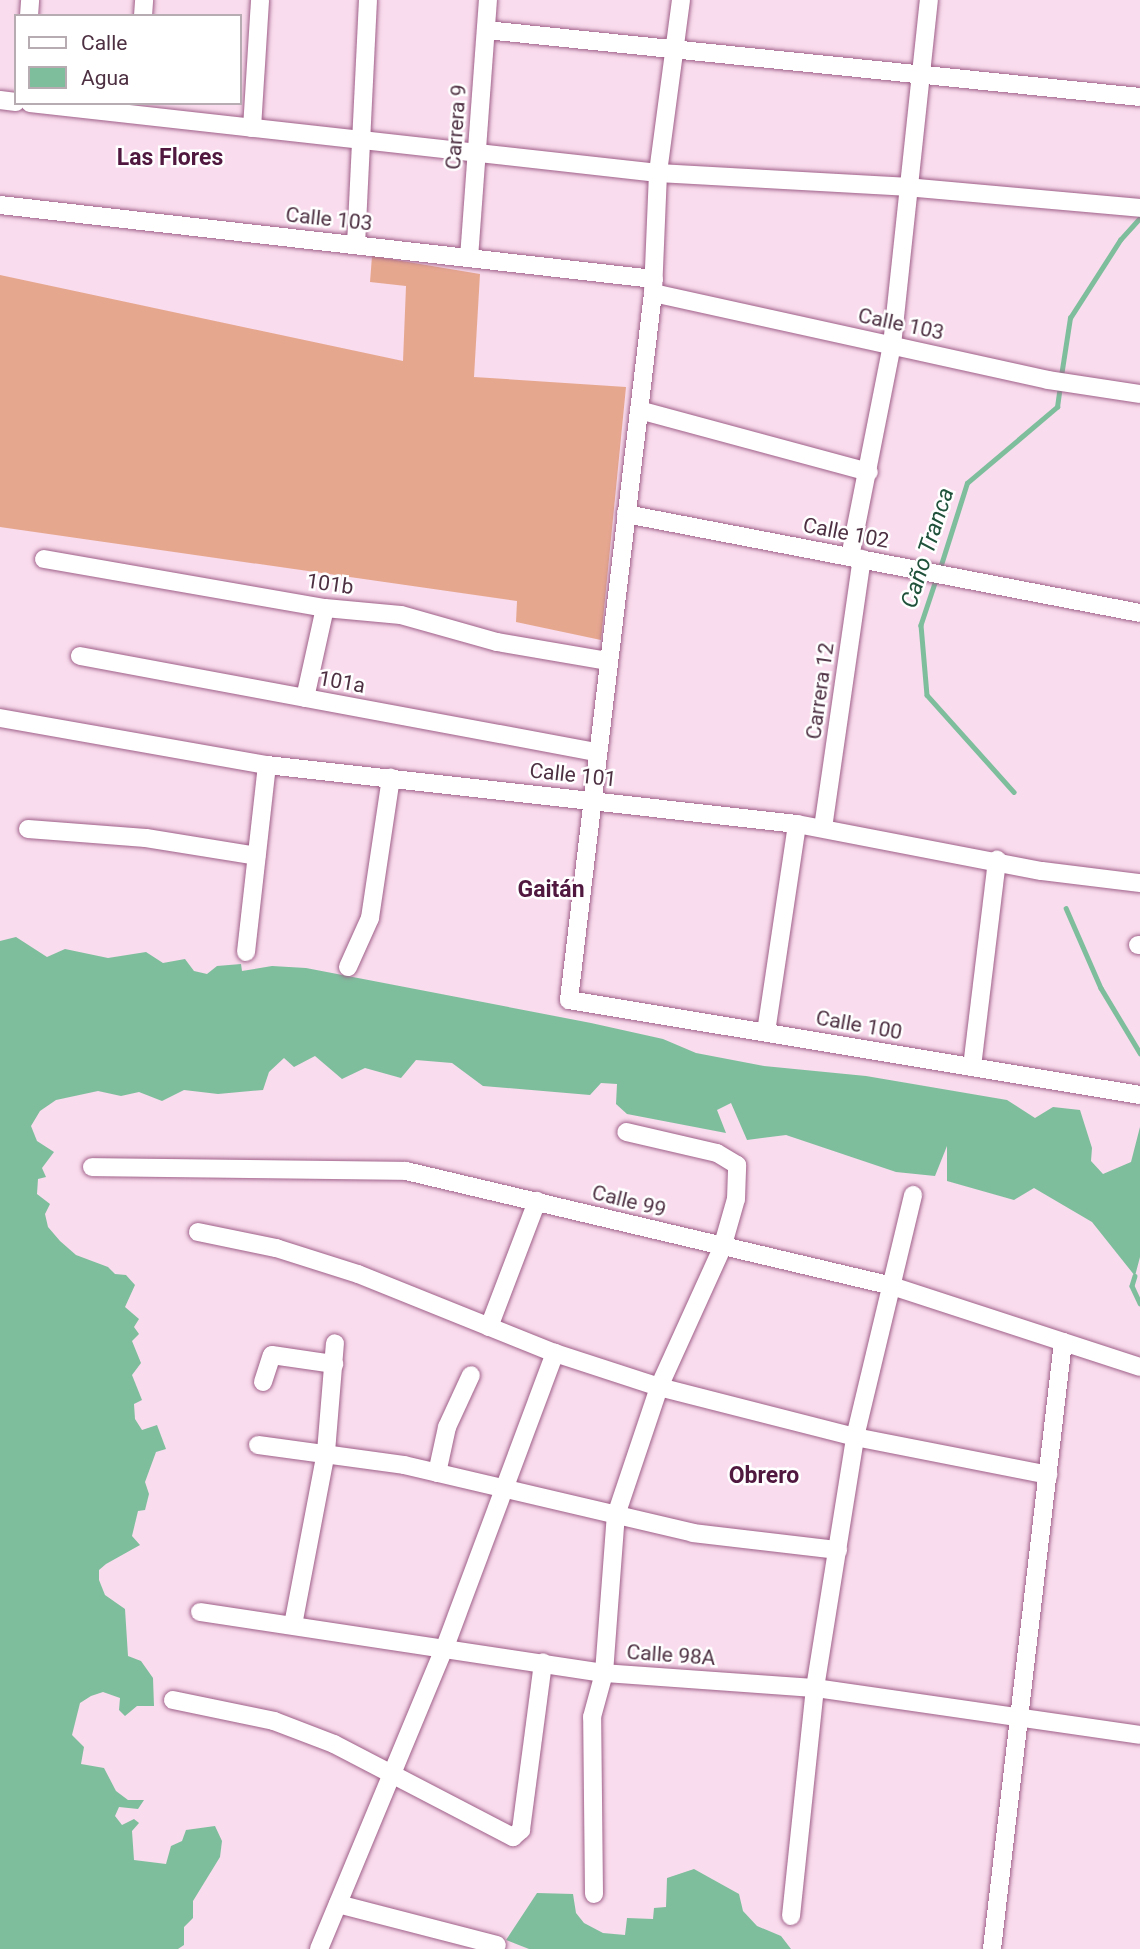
<!DOCTYPE html>
<meta charset="utf-8">
<style>
body{margin:0}
#map{position:relative;width:1140px;height:1949px;overflow:hidden;background:#f9dced;font-family:Roboto,sans-serif}
div>[style]{position:absolute}
.forest>*{inset:0;background:#e6a78f}
.water>*{inset:0;background:#7ebe9d}
.stream>*{height:4.5px;margin:-2.25px;padding:0 2.25px;transform-origin:2.25px;border-radius:2.25px;background:#7ebe9d}
.roads{filter:drop-shadow(0 0 2px #9f6089) drop-shadow(0 0 2px #9f6089)}
.minor>*{height:18px;margin:-9px;padding:0 9px;transform-origin:9px;border-radius:9px;background:#fff}
span{translate:-50% -50%;white-space:nowrap;text-align:center;line-height:1.15;-webkit-text-stroke:5px #fff;paint-order:stroke}
.street-label{font-size:21px;color:#4d3042}
.neighbourhood-label{font-size:23px;color:#50173f;font-weight:700}
.water-label{font-size:23px;color:#20523b;font-style:italic}
.legend{position:absolute;left:14px;top:14px;width:228px;height:91px;box-sizing:border-box;background:#fff;border:2px solid #b8acb3;margin:0;padding:9px 12px;list-style:none;font-size:21px;color:#4d3042}
.legend li{display:flex;align-items:center;gap:14px;height:35px}
.legend b{width:35px;border:2px solid #b8acb3}
</style>
<div id="map">
<div class="forest">
<div style="clip-path:polygon(372px 256px,480px 274px,474px 377px,626px 387px,601px 640px,516px 622px,517px 601px,0 527px,0 275px,403px 361px,406px 286px,370px 282px)"></div>
</div>
<div class="water">
<div style="clip-path:polygon(16px 937px,47px 957px,65px 949px,108px 958px,146px 952px,163px 963px,185px 959px,194px 971px,207px 974px,217px 966px,241px 964px,242px 971px,272px 966px,306px 968px,591px 1023px,663px 1039px,696px 1053px,764px 1066px,866px 1076px,1007px 1100px,1035px 1118px,1053px 1107px,1080px 1110px,1092px 1148px,1091px 1161px,1103px 1174px,1131px 1162px,1140px 1127px,1140px 1257px,1135px 1276px,1092px 1222px,1034px 1188px,1014px 1200px,947px 1181px,947px 1146px,935px 1176px,896px 1172px,786px 1135px,747px 1140px,731px 1103px,717px 1110px,726px 1133px,627px 1114px,616px 1104px,617px 1084px,601px 1083px,590px 1095px,483px 1086px,452px 1063px,416px 1060px,401px 1078px,365px 1068px,342px 1079px,315px 1056px,294px 1067px,284px 1058px,269px 1072px,263px 1090px,218px 1094px,184px 1090px,162px 1101px,139px 1092px,121px 1096px,98px 1091px,56px 1100px,40px 1111px,31px 1126px,37px 1141px,54px 1152px,42px 1168px,46px 1177px,38px 1179px,37px 1194px,50px 1204px,45px 1214px,48px 1227px,60px 1241px,76px 1255px,108px 1267px,115px 1274px,126px 1275px,135px 1285px,125px 1307px,139px 1319px,134px 1327px,139px 1334px,132px 1341px,141px 1363px,132px 1375px,142px 1400px,134px 1404px,135px 1419px,142px 1430px,157px 1425px,166px 1449px,156px 1452px,145px 1482px,149px 1494px,145px 1510px,138px 1511px,132px 1536px,140px 1545px,106px 1564px,99px 1570px,99px 1580px,105px 1595px,125px 1609px,128px 1656px,141px 1661px,153px 1678px,154px 1706px,137px 1706px,125px 1716px,119px 1710px,120px 1698px,103px 1692px,91px 1696px,80px 1703px,72px 1735px,84px 1747px,81px 1764px,104px 1768px,116px 1791px,128px 1800px,144px 1800px,138px 1809px,119px 1807px,115px 1816px,122px 1825px,134px 1819px,139px 1823px,132px 1831px,134px 1860px,166px 1864px,171px 1846px,182px 1841px,186px 1830px,215px 1826px,222px 1841px,220px 1857px,193px 1901px,193px 1918px,184px 1927px,184px 1945px,178px 1949px,0 1949px,0 941px)"></div>
<div style="clip-path:polygon(694px 1869px,739px 1894px,743px 1911px,757px 1926px,781px 1936px,791px 1949px,529px 1949px,506px 1940px,537px 1893px,573px 1894px,576px 1913px,584px 1923px,603px 1933px,625px 1935px,627px 1918px,653px 1919px,654px 1908px,666px 1907px,667px 1878px)"></div>
</div>
<div class="stream">
<div style="left:1061px;top:376px;width:59px;rotate:-81.2deg"></div>
<div style="left:1070px;top:318px;width:93px;rotate:-57.3deg"></div>
<div style="left:1120px;top:240px;width:30px;rotate:-48deg"></div>
<div style="left:940px;top:568px;width:89px;rotate:-72.4deg"></div>
<div style="left:967px;top:483px;width:118px;rotate:-40.2deg"></div>
<div style="left:1057px;top:407px;width:22px;rotate:-82deg"></div>
<div style="left:937px;top:577px;width:51px;rotate:108.4deg"></div>
<div style="left:921px;top:625px;width:70px;rotate:85.1deg"></div>
<div style="left:927px;top:695px;width:130px;rotate:48.1deg"></div>
<div style="left:1066px;top:908px;width:87px;rotate:66.4deg"></div>
<div style="left:1101px;top:988px;width:76px;rotate:59deg"></div>
<div style="left:1135px;top:1276px;width:10px;rotate:107deg"></div>
<div style="left:1132px;top:1286px;width:19px;rotate:65deg"></div>
</div>
<div class="roads">
<div class="minor">
<div style="left:681px;top:0;width:175px;rotate:97.6deg"></div>
<div style="left:658px;top:173px;width:120px;rotate:92.4deg"></div>
<div style="left:653px;top:293px;width:712px;rotate:96.78deg"></div>
<div style="left:569px;top:1000px;width:579px;rotate:9.45deg"></div>
<div style="left:29px;top:16px;width:16px;rotate:-86deg"></div>
<div style="left:143px;top:16px;width:16px;rotate:-86deg"></div>
<div style="left:486px;top:30px;width:657px;rotate:5.85deg"></div>
<div style="left:0;top:100px;width:16px;rotate:7deg"></div>
<div style="left:30px;top:103px;width:632px;rotate:6.36deg"></div>
<div style="left:658px;top:173px;width:248px;rotate:3.2deg"></div>
<div style="left:906px;top:187px;width:235px;rotate:5.1deg"></div>
<div style="left:252px;top:128px;width:128px;rotate:-86.4deg"></div>
<div style="left:0;top:205px;width:658px;rotate:6.46deg"></div>
<div style="left:356px;top:245px;width:245px;rotate:-87.2deg"></div>
<div style="left:469px;top:258px;width:259px;rotate:-85.8deg"></div>
<div style="left:653px;top:293px;width:404px;rotate:12.4deg"></div>
<div style="left:1048px;top:380px;width:93px;rotate:8.7deg"></div>
<div style="left:639px;top:410px;width:238px;rotate:15.1deg"></div>
<div style="left:626px;top:514px;width:523px;rotate:10.9deg"></div>
<div style="left:850px;top:557px;width:216px;rotate:-78.8deg"></div>
<div style="left:892px;top:345px;width:347px;rotate:-83.9deg"></div>
<div style="left:44px;top:559px;width:285px;rotate:9.9deg"></div>
<div style="left:325px;top:608px;width:76px;rotate:5.3deg"></div>
<div style="left:401px;top:615px;width:100px;rotate:15.7deg"></div>
<div style="left:497px;top:642px;width:113px;rotate:9.7deg"></div>
<div style="left:80px;top:656px;width:525px;rotate:10.54deg"></div>
<div style="left:305px;top:698px;width:92px;rotate:-77.5deg"></div>
<div style="left:0;top:718px;width:271px;rotate:10deg"></div>
<div style="left:267px;top:765px;width:533px;rotate:6.35deg"></div>
<div style="left:797px;top:824px;width:249px;rotate:10.9deg"></div>
<div style="left:1042px;top:871px;width:99px;rotate:7deg"></div>
<div style="left:823px;top:828px;width:272px;rotate:-81.8deg"></div>
<div style="left:28px;top:829px;width:118px;rotate:4.4deg"></div>
<div style="left:146px;top:838px;width:112px;rotate:9.2deg"></div>
<div style="left:1138px;top:945px;width:2px"></div>
<div style="left:246px;top:952px;width:188px;rotate:-83.6deg"></div>
<div style="left:348px;top:967px;width:54px;rotate:-65.8deg"></div>
<div style="left:370px;top:918px;width:142px;rotate:-81.5deg"></div>
<div style="left:766px;top:1032px;width:210px;rotate:-81.5deg"></div>
<div style="left:972px;top:1067px;width:209px;rotate:-83.1deg"></div>
<div style="left:92px;top:1167px;width:314px;rotate:0.7deg"></div>
<div style="left:406px;top:1171px;width:496px;rotate:13.3deg"></div>
<div style="left:889px;top:1285px;width:264px;rotate:18.1deg"></div>
<div style="left:198px;top:1232px;width:80px;rotate:11.6deg"></div>
<div style="left:276px;top:1248px;width:86px;rotate:17.6deg"></div>
<div style="left:358px;top:1274px;width:212px;rotate:21.9deg"></div>
<div style="left:555px;top:1353px;width:109px;rotate:18.1deg"></div>
<div style="left:659px;top:1387px;width:202px;rotate:14.3deg"></div>
<div style="left:855px;top:1437px;width:197px;rotate:11.1deg"></div>
<div style="left:489px;top:1327px;width:135px;rotate:-69.1deg"></div>
<div style="left:263px;top:1382px;width:28px;rotate:-72deg"></div>
<div style="left:272px;top:1355px;width:63px;rotate:8.3deg"></div>
<div style="left:258px;top:1445px;width:147px;rotate:7.8deg"></div>
<div style="left:404px;top:1465px;width:297px;rotate:13.2deg"></div>
<div style="left:693px;top:1533px;width:146px;rotate:6.7deg"></div>
<div style="left:437px;top:1473px;width:47px;rotate:-77.7deg"></div>
<div style="left:447px;top:1427px;width:57px;rotate:-65.2deg"></div>
<div style="left:200px;top:1612px;width:409px;rotate:8.6deg"></div>
<div style="left:604px;top:1673px;width:212px;rotate:4.1deg"></div>
<div style="left:815px;top:1688px;width:328px;rotate:8.2deg"></div>
<div style="left:293px;top:1625px;width:176px;rotate:-79.2deg"></div>
<div style="left:326px;top:1452px;width:109px;rotate:-85.3deg"></div>
<div style="left:173px;top:1700px;width:103px;rotate:11.7deg"></div>
<div style="left:274px;top:1721px;width:64px;rotate:21deg"></div>
<div style="left:334px;top:1744px;width:202px;rotate:27.5deg"></div>
<div style="left:513px;top:1837px;width:11px;rotate:-41deg"></div>
<div style="left:521px;top:1830px;width:169px;rotate:-82.5deg"></div>
<div style="left:594px;top:1894px;width:177px;rotate:-90.6deg"></div>
<div style="left:592px;top:1717px;width:46px;rotate:-74.7deg"></div>
<div style="left:604px;top:1673px;width:158px;rotate:-85.7deg"></div>
<div style="left:616px;top:1515px;width:135px;rotate:-71.4deg"></div>
<div style="left:659px;top:1387px;width:153px;rotate:-65.6deg"></div>
<div style="left:722px;top:1248px;width:51px;rotate:-74.1deg"></div>
<div style="left:736px;top:1199px;width:34px;rotate:-88deg"></div>
<div style="left:737px;top:1165px;width:23px;rotate:-149deg"></div>
<div style="left:717px;top:1153px;width:93px;rotate:-167deg"></div>
<div style="left:338px;top:1904px;width:164px;rotate:14.5deg"></div>
<div style="left:791px;top:1916px;width:229px;rotate:-84deg"></div>
<div style="left:815px;top:1688px;width:254px;rotate:-80.9deg"></div>
<div style="left:855px;top:1437px;width:249px;rotate:-76.5deg"></div>
<div style="left:319px;top:1949px;width:327px;rotate:-67.4deg"></div>
<div style="left:445px;top:1647px;width:314px;rotate:-69.5deg"></div>
<div style="left:992px;top:1949px;width:611px;rotate:-83.33deg"></div>
</div>
</div>
<div class="street-label">
<span style="left:456px;top:127px;rotate:-86deg">Carrera 9</span>
<span style="left:329px;top:219px;rotate:6deg">Calle 103</span>
<span style="left:901px;top:324px;rotate:12deg">Calle 103</span>
<span style="left:846px;top:533px;rotate:11deg">Calle 102</span>
<span style="left:330px;top:584px;rotate:8deg">101b</span>
<span style="left:342px;top:682px;rotate:10deg">101a</span>
<span style="left:820px;top:691px;rotate:-82deg">Carrera 12</span>
<span style="left:573px;top:775px;rotate:6deg">Calle 101</span>
<span style="left:859px;top:1025px;rotate:10deg">Calle 100</span>
<span style="left:629px;top:1201px;rotate:14deg">Calle 99</span>
<span style="left:671px;top:1655px;rotate:4deg">Calle 98A</span>
</div>
<div class="neighbourhood-label">
<span style="left:170px;top:158px">Las Flores</span>
<span style="left:551px;top:890px">Gaitán</span>
<span style="left:764px;top:1476px">Obrero</span>
</div>
<div class="water-label">
<span style="left:928px;top:548px;rotate:-72deg">Caño Tranca</span>
</div>
<ul class="legend">
<li><b style="height:9px;background:#fff"></b>Calle</li>
<li><b style="height:19px;background:#7ebe9d"></b>Agua</li>
</ul>
</div>
